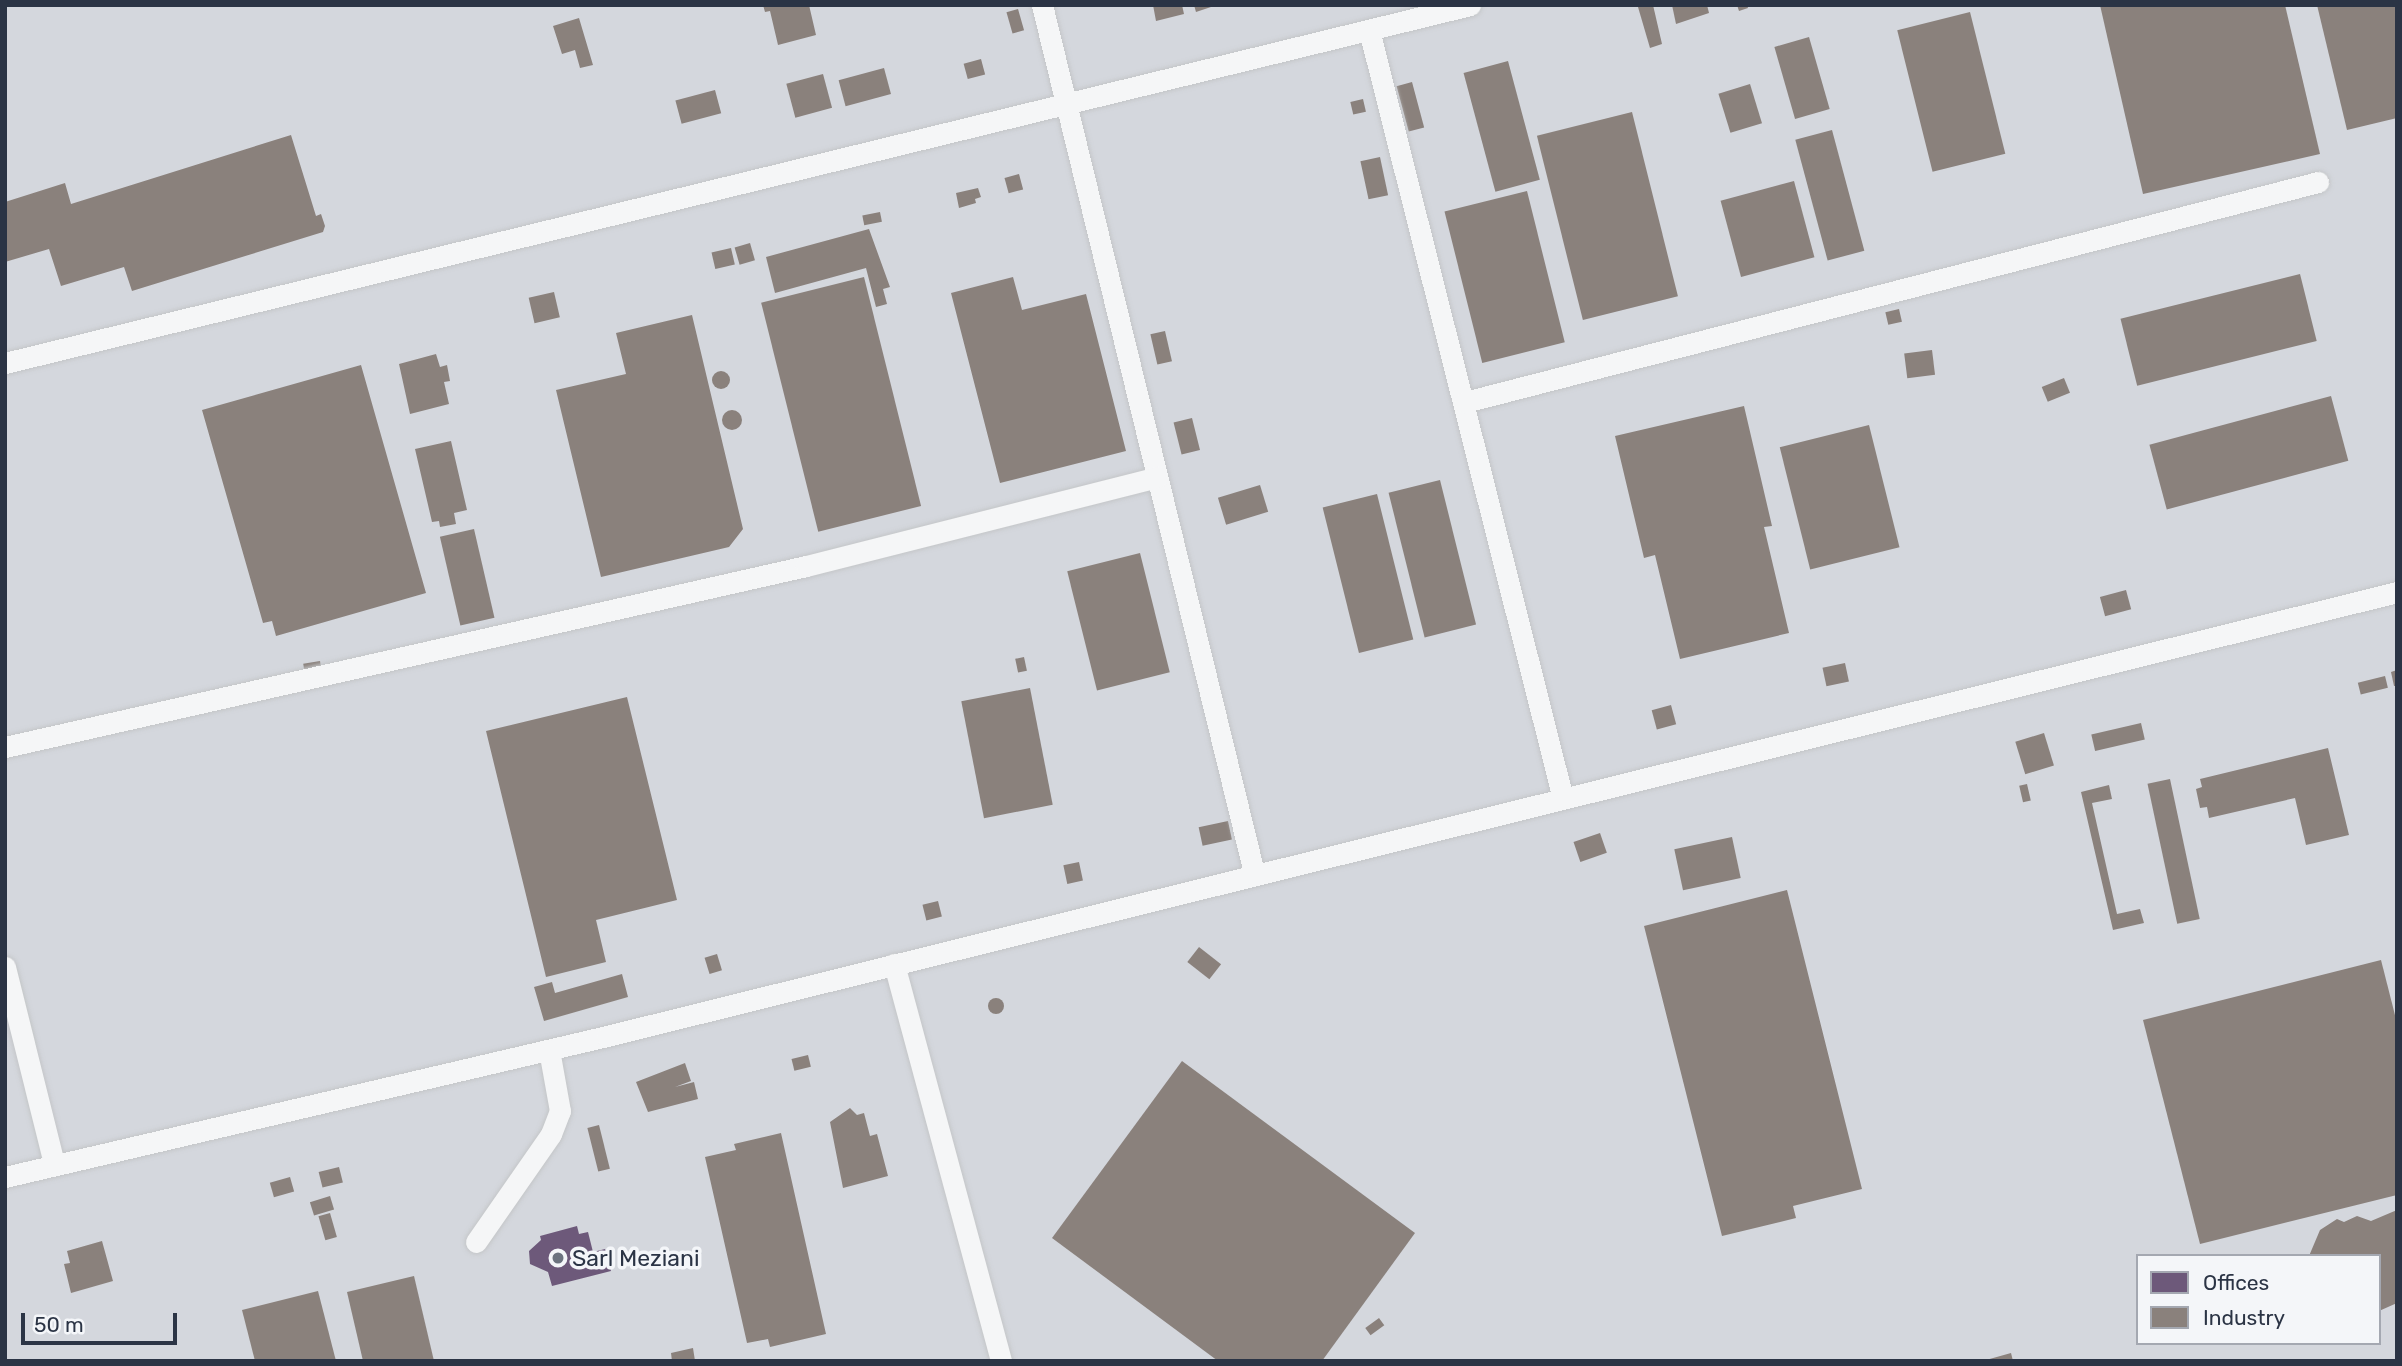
<!DOCTYPE html>
<style>
body{margin:0}
#map{position:relative;width:2402px;height:1366px;overflow:hidden;background:#e6e8ea;font-family:Rubik,sans-serif}
div>[style]{position:absolute}
.built>*{inset:0;background:#d4d7dd}
.offices>*{inset:0;background:#6d597a}
.industry>*{inset:0;background:#8a817c;transform-origin:0 0}
.round{border-radius:50%}
.roads{filter:drop-shadow(0 0 2px #c4c6c8) drop-shadow(0 0 2px #c4c6c8)}
.minor>*{height:21px;margin:-10.5px;padding:0 10.5px;transform-origin:10.5px;border-radius:10.5px;background:#f5f6f7}
.dots>*{width:19px;height:19px;translate:-50% -50%;box-sizing:border-box;border:4px solid #f4f6f9;border-radius:50%}
span{translate:-50% -50%;white-space:nowrap;text-align:center;line-height:1.15;-webkit-text-stroke:7px #f4f6f9;paint-order:stroke}
.poi-label{font-size:23px;color:#2b3445}
.left{translate:0 -50%;text-align:left}
.frame{position:absolute;inset:0;border:7px solid #2b3445;pointer-events:none}
.legend{position:absolute;left:2136px;top:1254px;width:245px;height:91px;box-sizing:border-box;background:#f4f6f9;border:2px solid #a4a8b1;margin:0;padding:9px 12px;list-style:none;font-size:21px;color:#2b3445}
.legend li{display:flex;align-items:center;gap:14px;height:35px}
.legend b{width:35px;border:2px solid #a4a8b1}
.scale{position:absolute;left:21px;top:1313px;width:156px;height:32px;box-sizing:border-box;border:4px solid #2b3445;border-top:0;padding-left:9px;font-size:21px;line-height:24px;white-space:nowrap;color:#2b3445;-webkit-text-stroke:5px #f4f6f9;paint-order:stroke}
</style>
<div id="map">
<div class="built">
<div style="clip-path:polygon(evenodd,5px 5px,2397px 5px,2397px 1361px,5px 1361px,5px 5px,2138px 1256px,2379px 1256px,2379px 1343px,2138px 1343px,2138px 1256px)"></div>
</div>
<div class="offices">
<div style="clip-path:polygon(577px 1226px,579px 1234px,588px 1232px,593px 1252px,605px 1249px,611px 1271px,552px 1286px,548px 1272px,530px 1264px,529px 1251px,541px 1240px,540px 1236px)"></div>
</div>
<div class="industry">
<div style="clip-path:polygon(763px 5px,809px 5px,816px 35px,778px 45px,770px 11px,765px 12px)"></div>
<div style="clip-path:polygon(1153px 5px,1182px 5px,1184px 14px,1156px 21px)"></div>
<div style="clip-path:polygon(1194px 5px,1214px 5px,1214px 6px,1196px 12px)"></div>
<div style="clip-path:polygon(1653px 5px,1662px 44px,1650px 48px,1638px 7px)"></div>
<div style="clip-path:polygon(1672px 5px,1707px 5px,1709px 13px,1676px 24px)"></div>
<div style="clip-path:polygon(1737px 5px,1747px 5px,1748px 8px,1739px 11px)"></div>
<div style="clip-path:polygon(2100px 5px,2285px 5px,2320px 154px,2143px 194px)"></div>
<div style="clip-path:polygon(2317px 5px,2397px 5px,2397px 118px,2347px 130px)"></div>
<div style="left:1018px;top:9px;width:22px;height:12px;rotate:74deg"></div>
<div style="left:1970px;top:12px;width:146px;height:75px;rotate:76deg"></div>
<div style="clip-path:polygon(579px 18px,593px 65px,580px 68px,575px 50px,562px 54px,553px 26px)"></div>
<div style="left:1809px;top:37px;width:75px;height:36px;rotate:74deg"></div>
<div style="left:981px;top:59px;width:16px;height:18px;rotate:75deg"></div>
<div style="left:1508px;top:61px;width:123px;height:46px;rotate:75deg"></div>
<div style="left:884px;top:68px;width:27px;height:47px;rotate:75deg"></div>
<div style="left:823px;top:74px;width:35px;height:38px;rotate:75deg"></div>
<div style="left:1412px;top:82px;width:47px;height:16px;rotate:75deg"></div>
<div style="left:1750px;top:84px;width:41px;height:33px;rotate:73deg"></div>
<div style="left:715px;top:90px;width:24px;height:41px;rotate:75deg"></div>
<div style="left:1363px;top:99px;width:13px;height:13px;rotate:77deg"></div>
<div style="left:1632px;top:112px;width:190px;height:98px;rotate:76deg"></div>
<div style="left:1832px;top:130px;width:125px;height:38px;rotate:75deg"></div>
<div style="clip-path:polygon(291px 135px,316px 216px,321px 214px,325px 226px,323px 232px,132px 291px,124px 267px,61px 286px,49px 249px,5px 262px,5px 202px,65px 183px,71px 204px)"></div>
<div style="left:1380px;top:157px;width:39px;height:20px;rotate:78deg"></div>
<div style="left:1019px;top:174px;width:16px;height:15px;rotate:75deg"></div>
<div style="left:1794px;top:181px;width:79px;height:76px;rotate:75deg"></div>
<div style="clip-path:polygon(978px 188px,981px 197px,975px 199px,976px 203px,959px 208px,956px 193px)"></div>
<div style="left:1527px;top:191px;width:156px;height:85px;rotate:76deg"></div>
<div style="left:880px;top:212px;width:10px;height:18px;rotate:79deg"></div>
<div style="clip-path:polygon(869px 229px,890px 287px,883px 289px,887px 304px,876px 307px,866px 268px,775px 293px,766px 257px)"></div>
<div style="left:750px;top:243px;width:18px;height:16px;rotate:74deg"></div>
<div style="left:731px;top:248px;width:17px;height:20px;rotate:77deg"></div>
<div style="left:2300px;top:274px;width:69px;height:185px;rotate:76deg"></div>
<div style="left:864px;top:277px;width:236px;height:106px;rotate:76deg"></div>
<div style="clip-path:polygon(1013px 277px,1022px 310px,1086px 294px,1126px 451px,1000px 483px,951px 293px)"></div>
<div style="left:554px;top:292px;width:26px;height:26px;rotate:77deg"></div>
<div style="left:1899px;top:309px;width:13px;height:14px;rotate:77deg"></div>
<div style="clip-path:polygon(692px 315px,743px 529px,729px 547px,601px 577px,556px 390px,626px 374px,616px 333px)"></div>
<div style="left:1165px;top:331px;width:31px;height:15px;rotate:77deg"></div>
<div style="left:1932px;top:350px;width:25px;height:28px;rotate:83deg"></div>
<div style="clip-path:polygon(436px 354px,440px 367px,447px 365px,450px 381px,444px 382px,449px 404px,410px 414px,399px 364px)"></div>
<div style="clip-path:polygon(361px 365px,426px 593px,276px 636px,272px 621px,263px 623px,202px 410px)"></div>
<div class="round" style="left:712px;top:371px;width:18px;height:18px"></div>
<div style="left:2064px;top:378px;width:16px;height:24px;rotate:68deg"></div>
<div style="left:2331px;top:396px;width:67px;height:188px;rotate:75deg"></div>
<div style="clip-path:polygon(1744px 406px,1772px 526px,1764px 527px,1789px 633px,1680px 659px,1655px 555px,1644px 558px,1615px 436px)"></div>
<div class="round" style="left:722px;top:410px;width:20px;height:20px"></div>
<div style="left:1192px;top:418px;width:33px;height:19px;rotate:76deg"></div>
<div style="left:1869px;top:425px;width:126px;height:92px;rotate:76deg"></div>
<div style="clip-path:polygon(451px 441px,467px 510px,454px 513px,456px 524px,440px 527px,439px 521px,432px 522px,415px 449px)"></div>
<div style="left:1440px;top:480px;width:149px;height:53px;rotate:76deg"></div>
<div style="left:1260px;top:485px;width:28px;height:44px;rotate:73deg"></div>
<div style="left:1377px;top:494px;width:150px;height:56px;rotate:76deg"></div>
<div style="left:474px;top:529px;width:91px;height:35px;rotate:77deg"></div>
<div style="left:1140px;top:553px;width:123px;height:75px;rotate:76deg"></div>
<div style="left:2126px;top:590px;width:20px;height:27px;rotate:75deg"></div>
<div style="left:1024px;top:657px;width:14px;height:9px;rotate:78deg"></div>
<div style="left:320px;top:661px;width:12px;height:17px;rotate:81deg"></div>
<div style="left:1845px;top:663px;width:19px;height:23px;rotate:78deg"></div>
<div style="clip-path:polygon(2397px 670px,2397px 686px,2394px 686px,2391px 672px)"></div>
<div style="left:2385px;top:676px;width:12px;height:28px;rotate:76deg"></div>
<div style="left:1030px;top:688px;width:119px;height:70px;rotate:79deg"></div>
<div style="clip-path:polygon(627px 697px,677px 900px,596px 920px,606px 962px,546px 977px,486px 731px)"></div>
<div style="left:1671px;top:705px;width:20px;height:20px;rotate:75deg"></div>
<div style="left:2141px;top:723px;width:17px;height:51px;rotate:77deg"></div>
<div style="left:2044px;top:733px;width:34px;height:30px;rotate:73deg"></div>
<div style="clip-path:polygon(2328px 748px,2349px 835px,2306px 845px,2295px 798px,2209px 818px,2207px 807px,2200px 808px,2196px 789px,2202px 787px,2200px 779px)"></div>
<div style="left:2170px;top:779px;width:143px;height:23px;rotate:78deg"></div>
<div style="left:2027px;top:784px;width:17px;height:8px;rotate:77deg"></div>
<div style="clip-path:polygon(2109px 785px,2112px 799px,2092px 803px,2117px 914px,2140px 909px,2144px 923px,2113px 930px,2081px 792px)"></div>
<div style="left:1228px;top:821px;width:19px;height:30px;rotate:78deg"></div>
<div style="left:1600px;top:833px;width:21px;height:28px;rotate:71deg"></div>
<div style="left:1732px;top:837px;width:42px;height:59px;rotate:78deg"></div>
<div style="left:1079px;top:862px;width:19px;height:16px;rotate:78deg"></div>
<div style="clip-path:polygon(1787px 890px,1862px 1189px,1793px 1206px,1796px 1218px,1722px 1236px,1644px 926px)"></div>
<div style="left:938px;top:901px;width:16px;height:16px;rotate:76deg"></div>
<div style="left:1199px;top:947px;width:28px;height:19px;rotate:38deg"></div>
<div style="left:717px;top:954px;width:17px;height:13px;rotate:73deg"></div>
<div style="clip-path:polygon(2381px 960px,2397px 1023px,2397px 1195px,2200px 1244px,2143px 1020px)"></div>
<div style="clip-path:polygon(622px 974px,628px 997px,544px 1021px,534px 987px,552px 982px,555px 993px)"></div>
<div class="round" style="left:988px;top:998px;width:16px;height:16px"></div>
<div style="left:808px;top:1055px;width:12px;height:17px;rotate:76deg"></div>
<div style="clip-path:polygon(1182px 1061px,1415px 1233px,1322px 1361px,1218px 1361px,1052px 1238px)"></div>
<div style="clip-path:polygon(685px 1063px,691px 1081px,675px 1087px,694px 1082px,698px 1099px,648px 1112px,636px 1082px)"></div>
<div style="clip-path:polygon(850px 1108px,857px 1115px,864px 1113px,870px 1136px,877px 1134px,888px 1176px,843px 1188px,830px 1122px)"></div>
<div style="left:599px;top:1125px;width:45px;height:12px;rotate:76deg"></div>
<div style="clip-path:polygon(781px 1133px,826px 1334px,770px 1347px,768px 1339px,747px 1343px,705px 1157px,736px 1150px,734px 1144px)"></div>
<div style="left:339px;top:1167px;width:16px;height:21px;rotate:76deg"></div>
<div style="left:290px;top:1177px;width:15px;height:21px;rotate:74deg"></div>
<div style="left:330px;top:1196px;width:14px;height:21px;rotate:73deg"></div>
<div style="clip-path:polygon(2397px 1210px,2397px 1303px,2379px 1311px,2379px 1256px,2309px 1256px,2320px 1230px,2337px 1219px,2344px 1222px,2357px 1216px,2371px 1221px)"></div>
<div style="left:330px;top:1213px;width:25px;height:12px;rotate:74deg"></div>
<div style="clip-path:polygon(102px 1241px,113px 1281px,71px 1293px,64px 1264px,70px 1263px,67px 1251px)"></div>
<div style="clip-path:polygon(414px 1276px,434px 1361px,363px 1361px,347px 1292px)"></div>
<div style="clip-path:polygon(318px 1291px,336px 1361px,255px 1361px,242px 1310px)"></div>
<div style="left:1379px;top:1318px;width:9px;height:17px;rotate:54deg"></div>
<div style="clip-path:polygon(693px 1348px,695px 1361px,672px 1361px,671px 1353px)"></div>
<div style="clip-path:polygon(2011px 1353px,2013px 1361px,1986px 1361px,1986px 1360px)"></div>
</div>
<div class="roads">
<div class="minor">
<div style="left:1042px;top:5px;width:894px;rotate:76.27deg"></div>
<div style="left:1369px;top:30px;width:789px;rotate:75.84deg"></div>
<div style="left:5px;top:363px;width:1508px;rotate:-13.73deg"></div>
<div style="left:1465px;top:402px;width:881px;rotate:-14.46deg"></div>
<div style="left:5px;top:747px;width:821px;rotate:-12.73deg"></div>
<div style="left:806px;top:566px;width:362px;rotate:-14.2deg"></div>
<div style="left:894px;top:964px;width:411px;rotate:74.9deg"></div>
<div style="left:5px;top:967px;width:203px;rotate:76deg"></div>
<div style="left:5px;top:1177px;width:618px;rotate:-13.18deg"></div>
<div style="left:607px;top:1036px;width:1844px;rotate:-13.93deg"></div>
<div style="left:476px;top:1242px;width:131px;rotate:-55.2deg"></div>
<div style="left:551px;top:1134px;width:25px;rotate:-69deg"></div>
<div style="left:560px;top:1111px;width:62px;rotate:-100.2deg"></div>
</div>
</div>
<div class="dots">
<div style="left:558px;top:1258px;background:#6c737f"></div>
</div>
<div class="poi-label">
<span class="left" style="left:572px;top:1258px">Sarl Meziani</span>
</div>
<div class="frame"></div>
<ul class="legend">
<li><b style="height:19px;background:#6d597a"></b>Offices</li>
<li><b style="height:19px;background:#8a817c"></b>Industry</li>
</ul>
<div class="scale">50 m</div>
</div>
